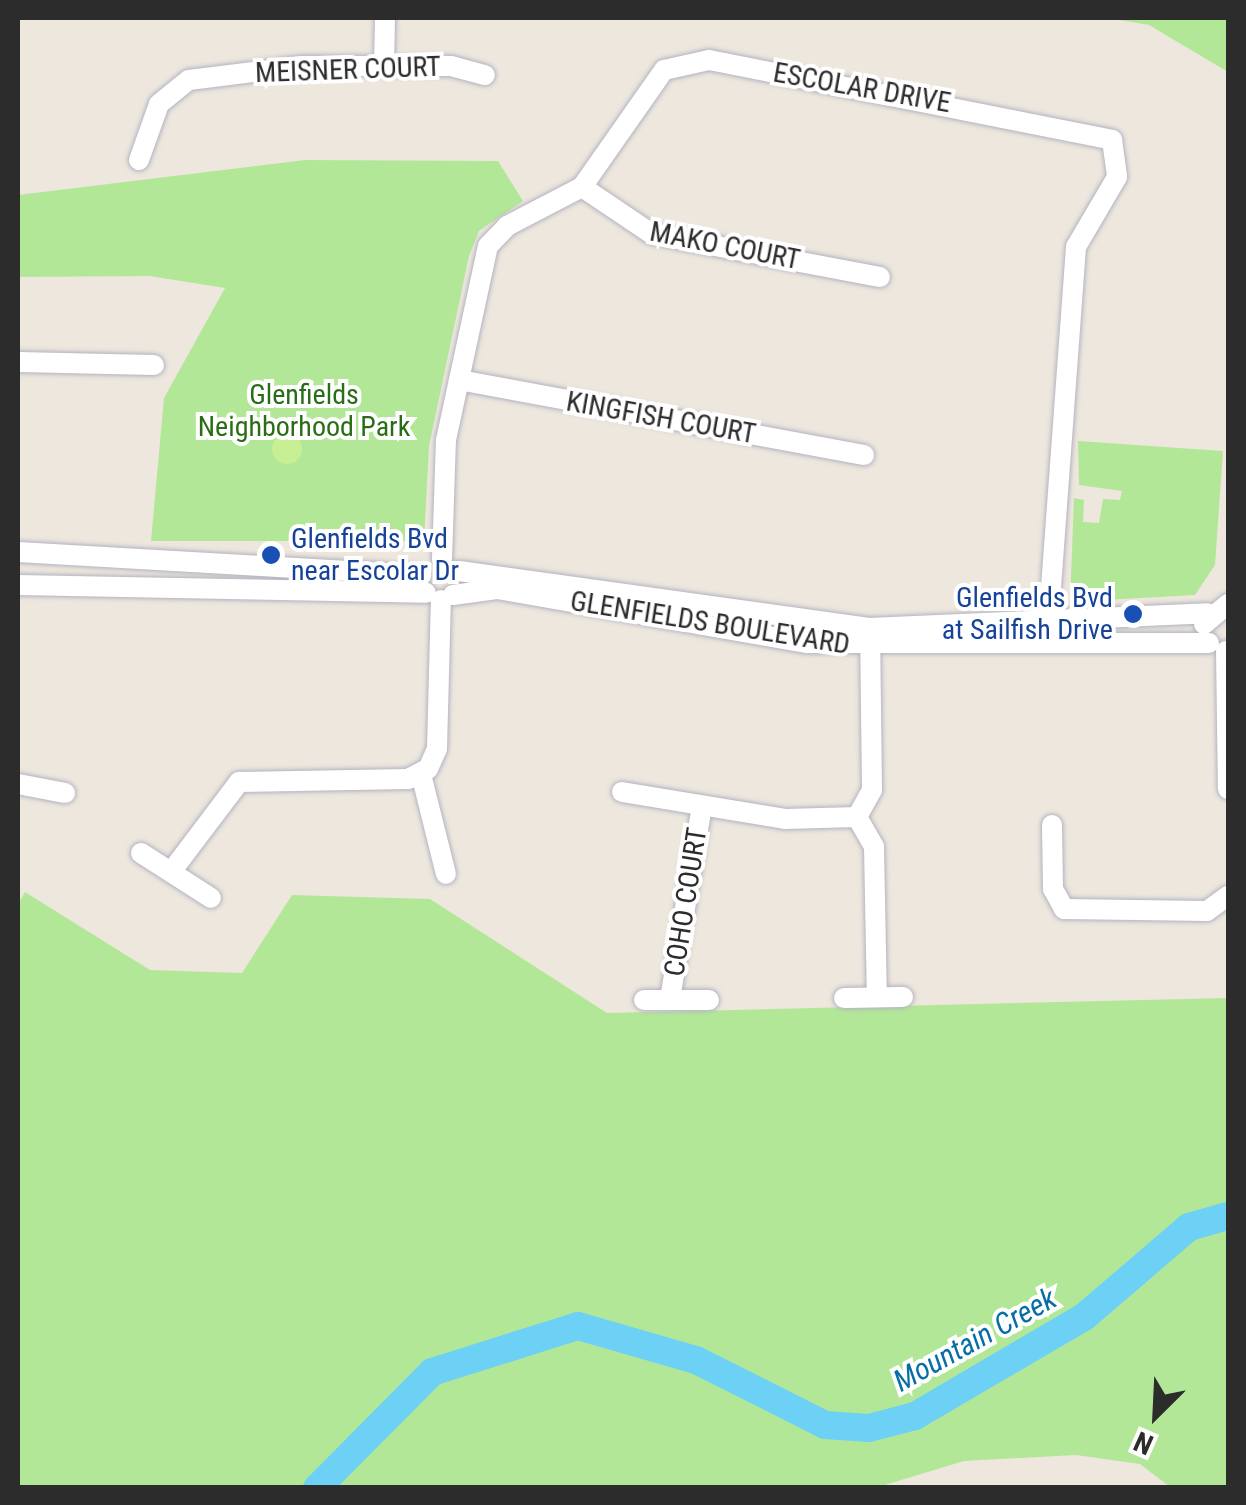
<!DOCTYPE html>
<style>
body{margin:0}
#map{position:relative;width:1246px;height:1505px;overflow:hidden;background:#eee7de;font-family:"Roboto Condensed",sans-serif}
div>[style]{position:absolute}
.green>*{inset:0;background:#b3e798}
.pitch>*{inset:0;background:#c8ef93}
.round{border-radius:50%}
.river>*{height:28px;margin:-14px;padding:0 14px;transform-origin:14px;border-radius:14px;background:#6dd0f5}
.roads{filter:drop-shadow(0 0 2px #b2b4c0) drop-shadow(0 0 2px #b2b4c0)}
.minor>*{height:20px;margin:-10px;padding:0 10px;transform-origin:10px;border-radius:10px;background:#fff}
.dots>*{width:28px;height:28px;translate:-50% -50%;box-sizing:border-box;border:5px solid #fff;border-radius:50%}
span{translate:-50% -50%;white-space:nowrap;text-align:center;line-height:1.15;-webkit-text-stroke:8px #fff;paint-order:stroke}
.street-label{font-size:28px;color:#2c2c2c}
.park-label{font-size:28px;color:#296e17}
.transit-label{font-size:28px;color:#164399}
.left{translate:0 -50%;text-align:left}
.right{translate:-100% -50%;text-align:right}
.water-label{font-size:30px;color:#076ea6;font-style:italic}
.frame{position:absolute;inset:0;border:20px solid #2c2c2c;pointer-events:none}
.north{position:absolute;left:1106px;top:1365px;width:100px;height:100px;-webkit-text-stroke:8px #fff;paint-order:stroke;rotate:204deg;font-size:28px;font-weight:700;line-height:40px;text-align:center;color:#2c2c2c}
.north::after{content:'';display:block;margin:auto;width:35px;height:45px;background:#2c2c2c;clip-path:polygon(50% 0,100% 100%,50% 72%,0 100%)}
</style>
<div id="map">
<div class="green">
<div style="clip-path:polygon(1107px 18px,1228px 18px,1228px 72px,1149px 25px)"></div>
<div style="clip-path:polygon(305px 160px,498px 161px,523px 201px,479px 231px,469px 256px,429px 446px,424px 541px,151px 541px,164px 398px,225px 288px,150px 276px,18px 277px,18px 195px)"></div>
<div style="clip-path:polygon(1078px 441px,1223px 451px,1215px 565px,1195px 595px,1070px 602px,1074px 498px,1084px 500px,1083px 522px,1099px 523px,1103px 499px,1120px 500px,1122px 491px,1079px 485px)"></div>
<div style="clip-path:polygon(25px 892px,150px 970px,242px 973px,292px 895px,430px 899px,607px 1013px,1228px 998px,1228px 1487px,1170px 1487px,1140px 1464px,1076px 1455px,964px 1461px,875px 1488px,18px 1487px,18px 904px)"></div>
</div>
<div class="pitch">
<div class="round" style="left:272px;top:434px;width:30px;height:30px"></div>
</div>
<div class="river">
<div style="left:317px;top:1488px;width:163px;rotate:-45.2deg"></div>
<div style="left:432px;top:1372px;width:153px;rotate:-17.5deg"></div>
<div style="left:578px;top:1326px;width:123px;rotate:16.1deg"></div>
<div style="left:696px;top:1360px;width:144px;rotate:26.7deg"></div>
<div style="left:825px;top:1425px;width:44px;rotate:3.9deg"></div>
<div style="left:869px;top:1428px;width:48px;rotate:-14.6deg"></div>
<div style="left:915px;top:1416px;width:196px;rotate:-30.4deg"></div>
<div style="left:1084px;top:1317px;width:138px;rotate:-40.6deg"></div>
<div style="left:1189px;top:1227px;width:41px;rotate:-15.8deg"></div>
</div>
<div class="roads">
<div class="minor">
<div style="left:384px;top:66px;width:48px;rotate:-88.8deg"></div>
<div style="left:139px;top:160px;width:59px;rotate:-70.3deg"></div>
<div style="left:159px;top:104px;width:38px;rotate:-39deg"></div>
<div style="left:189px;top:80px;width:114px;rotate:-7.1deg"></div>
<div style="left:302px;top:66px;width:149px"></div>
<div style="left:451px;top:66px;width:35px;rotate:15deg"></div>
<div style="left:582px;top:187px;width:84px;rotate:33.9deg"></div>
<div style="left:652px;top:234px;width:232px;rotate:10.7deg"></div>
<div style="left:18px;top:362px;width:136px;rotate:1.3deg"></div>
<div style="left:459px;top:380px;width:412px;rotate:10.5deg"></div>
<div style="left:18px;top:552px;width:404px;rotate:3.3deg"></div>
<div style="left:442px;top:559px;width:119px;rotate:-88.1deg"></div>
<div style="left:446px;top:440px;width:198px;rotate:-77.8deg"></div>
<div style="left:488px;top:246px;width:28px;rotate:-46deg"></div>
<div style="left:507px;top:226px;width:85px;rotate:-27.5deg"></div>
<div style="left:582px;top:187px;width:143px;rotate:-55deg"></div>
<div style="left:664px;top:70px;width:46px;rotate:-12.5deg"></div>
<div style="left:709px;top:60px;width:411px;rotate:11.2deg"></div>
<div style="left:1112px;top:140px;width:37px;rotate:82deg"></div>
<div style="left:1117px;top:177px;width:81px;rotate:120.4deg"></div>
<div style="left:1076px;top:247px;width:397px;rotate:94.2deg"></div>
<div style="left:459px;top:571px;width:414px;rotate:7.9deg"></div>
<div style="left:869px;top:628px;width:339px;rotate:-2.5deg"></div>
<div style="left:18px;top:585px;width:408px;rotate:1.1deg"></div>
<div style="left:453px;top:595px;width:44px;rotate:-7.8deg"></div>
<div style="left:497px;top:589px;width:315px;rotate:9.9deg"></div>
<div style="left:807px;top:643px;width:402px"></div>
<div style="left:1204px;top:624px;width:31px;rotate:-40deg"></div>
<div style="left:1226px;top:651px;width:138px;rotate:89.2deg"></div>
<div style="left:421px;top:774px;width:103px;rotate:76deg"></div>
<div style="left:18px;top:784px;width:48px;rotate:10.8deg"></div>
<div style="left:622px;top:792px;width:165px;rotate:9.4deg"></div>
<div style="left:785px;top:819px;width:72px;rotate:-1.6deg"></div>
<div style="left:857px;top:817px;width:31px;rotate:-61deg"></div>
<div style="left:872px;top:790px;width:155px;rotate:-90.7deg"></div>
<div style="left:857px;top:817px;width:34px;rotate:60deg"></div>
<div style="left:874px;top:847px;width:150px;rotate:88.9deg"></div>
<div style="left:1052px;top:825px;width:64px;rotate:89.1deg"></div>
<div style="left:1053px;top:889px;width:23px;rotate:61deg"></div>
<div style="left:1064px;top:909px;width:143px;rotate:0.8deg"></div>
<div style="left:1207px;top:911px;width:26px;rotate:-36deg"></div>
<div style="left:141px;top:853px;width:83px;rotate:32.7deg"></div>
<div style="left:171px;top:872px;width:113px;rotate:-52.9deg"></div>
<div style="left:239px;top:782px;width:169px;rotate:-1deg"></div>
<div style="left:408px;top:779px;width:22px;rotate:-27deg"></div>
<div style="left:428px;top:769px;width:22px;rotate:-66deg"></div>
<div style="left:437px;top:749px;width:149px;rotate:-88.5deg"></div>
<div style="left:844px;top:998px;width:59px;rotate:-1deg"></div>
<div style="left:670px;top:999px;width:196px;rotate:-80.6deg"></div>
<div style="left:644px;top:1000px;width:65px"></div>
</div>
</div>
<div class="dots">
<div style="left:271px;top:555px;background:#1a4fb4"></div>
<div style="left:1133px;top:614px;background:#1a4fb4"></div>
</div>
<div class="street-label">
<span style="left:348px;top:70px;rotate:-2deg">MEISNER COURT</span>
<span style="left:862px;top:88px;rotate:10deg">ESCOLAR DRIVE</span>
<span style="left:725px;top:246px;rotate:11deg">MAKO COURT</span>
<span style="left:661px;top:418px;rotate:10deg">KINGFISH COURT</span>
<span style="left:710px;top:623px;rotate:9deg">GLENFIELDS BOULEVARD</span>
<span style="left:686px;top:902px;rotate:-81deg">COHO COURT</span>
</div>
<div class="park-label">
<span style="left:304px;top:411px">Glenfields<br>Neighborhood Park</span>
</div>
<div class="transit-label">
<span class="left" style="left:291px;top:555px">Glenfields Bvd<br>near Escolar Dr</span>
<span class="right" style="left:1113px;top:614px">Glenfields Bvd<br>at Sailfish Drive</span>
</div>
<div class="water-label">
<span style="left:975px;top:1340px;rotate:-29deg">Mountain Creek</span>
</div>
<div class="frame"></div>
<div class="north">N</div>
</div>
